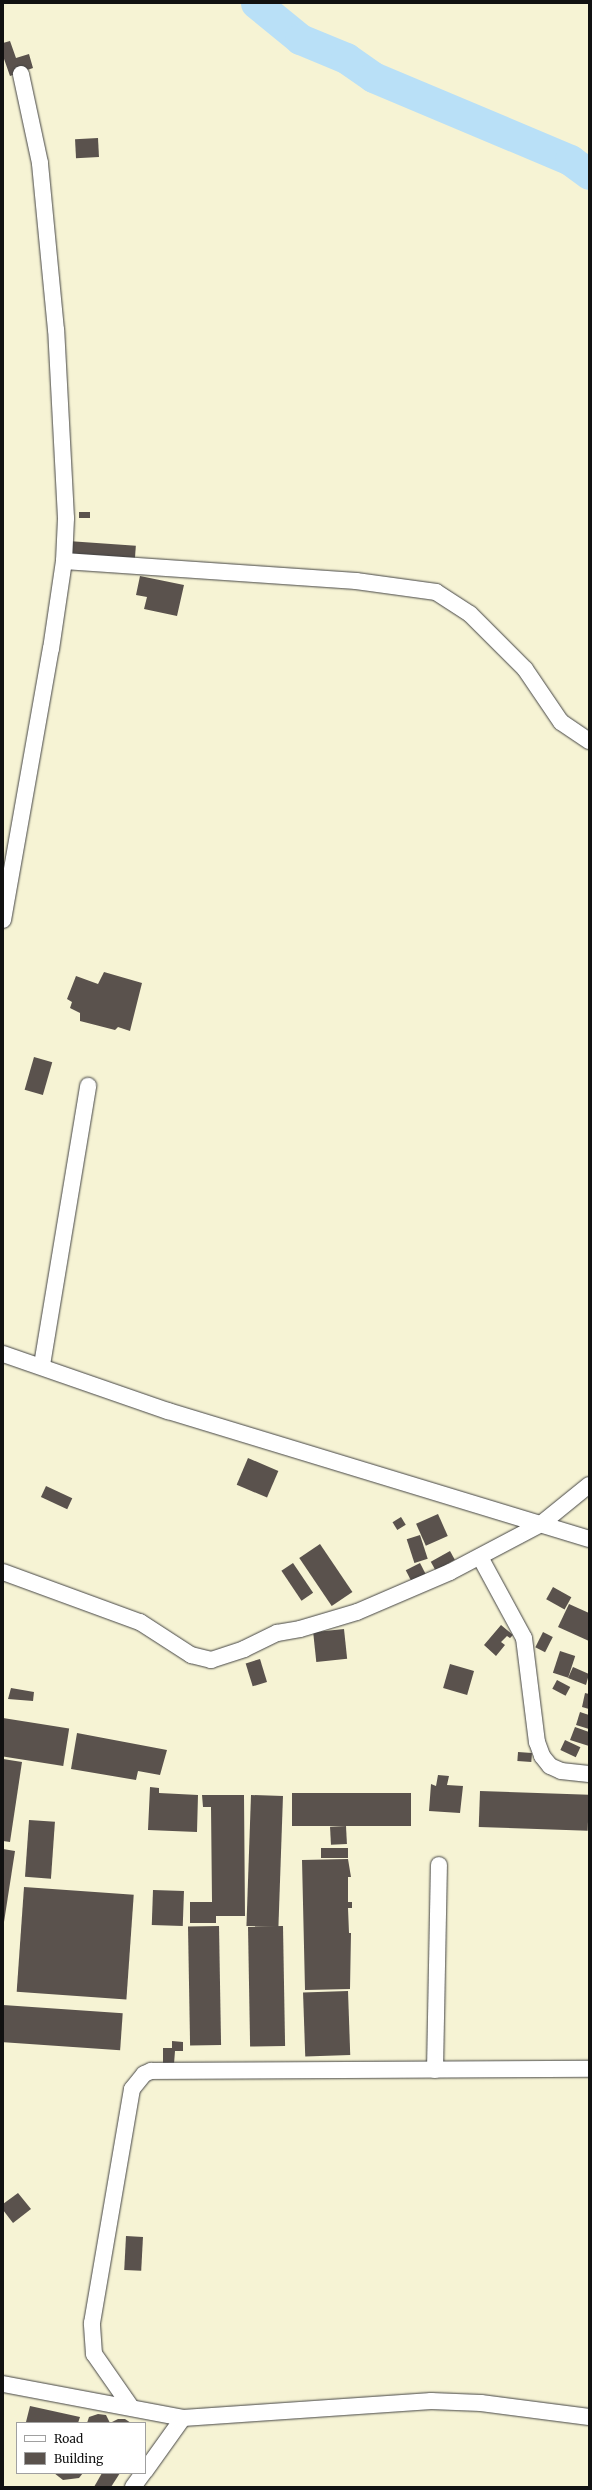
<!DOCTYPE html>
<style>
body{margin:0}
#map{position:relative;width:592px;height:2490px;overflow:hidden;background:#fffdf5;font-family:Merriweather,serif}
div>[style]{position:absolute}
.farmland>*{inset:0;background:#f6f3d4}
.river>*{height:31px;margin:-15.5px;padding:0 15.5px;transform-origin:15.5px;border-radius:15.5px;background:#b9e0f7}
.building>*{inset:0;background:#5a524d;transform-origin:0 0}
.roads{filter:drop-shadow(0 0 1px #444) drop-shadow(0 0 1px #444)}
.street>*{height:16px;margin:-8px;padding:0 8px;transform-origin:8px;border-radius:8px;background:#fff}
span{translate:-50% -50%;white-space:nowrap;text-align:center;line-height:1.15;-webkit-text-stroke:4px #fff;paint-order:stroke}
.frame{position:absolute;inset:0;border:4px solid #111;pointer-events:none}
.legend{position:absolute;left:16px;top:2422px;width:130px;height:52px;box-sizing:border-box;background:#fff;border:1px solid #a0a0a0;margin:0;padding:5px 7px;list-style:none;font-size:12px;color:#111}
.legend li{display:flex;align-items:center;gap:8px;height:20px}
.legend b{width:20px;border:1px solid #a0a0a0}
</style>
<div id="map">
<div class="farmland">
<div style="clip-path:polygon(evenodd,3px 3px,589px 3px,589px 2487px,3px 2487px,3px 3px,17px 2423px,145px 2423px,145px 2473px,17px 2473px,17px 2423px)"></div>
</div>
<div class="river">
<div style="left:256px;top:3px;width:57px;rotate:39.3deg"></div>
<div style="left:300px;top:39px;width:50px;rotate:22.4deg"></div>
<div style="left:346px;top:58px;width:33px;rotate:35deg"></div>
<div style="left:373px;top:77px;width:214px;rotate:22.8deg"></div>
<div style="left:570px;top:160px;width:24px;rotate:36deg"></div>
</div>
<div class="building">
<div style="clip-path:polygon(10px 41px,16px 58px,29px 54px,33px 68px,10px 76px,3px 56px,3px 43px)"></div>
<div style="left:98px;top:138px;width:19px;height:23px;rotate:87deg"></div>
<div style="left:79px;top:512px;width:11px;height:6px"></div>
<div style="left:68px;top:541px;width:68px;height:13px;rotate:4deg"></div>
<div style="clip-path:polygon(140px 576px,184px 585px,177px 616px,144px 609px,147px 597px,136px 595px)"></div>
<div style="clip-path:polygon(104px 972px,142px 983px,130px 1031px,118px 1027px,115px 1030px,80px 1021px,80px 1013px,70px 1008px,72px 1002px,67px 999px,76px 976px,98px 984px)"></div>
<div style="left:34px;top:1057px;width:19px;height:34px;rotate:16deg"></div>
<div style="left:248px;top:1458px;width:33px;height:29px;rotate:23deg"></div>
<div style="left:46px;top:1486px;width:29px;height:12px;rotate:25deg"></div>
<div style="left:438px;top:1514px;width:24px;height:24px;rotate:66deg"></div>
<div style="left:401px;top:1517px;width:9px;height:10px;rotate:58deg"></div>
<div style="left:420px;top:1535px;width:25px;height:14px;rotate:72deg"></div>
<div style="left:320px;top:1544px;width:58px;height:25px;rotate:56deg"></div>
<div style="left:450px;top:1551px;width:10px;height:22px;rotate:61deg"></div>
<div style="left:293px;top:1563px;width:36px;height:14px;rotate:56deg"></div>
<div style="left:420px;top:1563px;width:13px;height:16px;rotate:63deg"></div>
<div style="left:553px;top:1587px;width:21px;height:14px;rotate:29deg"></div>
<div style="clip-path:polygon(569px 1604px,589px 1613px,589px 1641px,558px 1627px)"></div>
<div style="clip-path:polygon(501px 1625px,513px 1635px,510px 1638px,507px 1636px,501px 1642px,505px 1645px,496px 1656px,484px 1645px)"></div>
<div style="left:344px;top:1629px;width:30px;height:31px;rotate:84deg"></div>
<div style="left:543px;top:1632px;width:11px;height:17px;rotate:27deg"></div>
<div style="left:560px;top:1651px;width:16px;height:23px;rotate:18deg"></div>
<div style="left:260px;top:1659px;width:24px;height:15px;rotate:73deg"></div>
<div style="left:450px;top:1664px;width:25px;height:25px;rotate:16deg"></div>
<div style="clip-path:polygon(573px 1667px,589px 1674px,586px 1685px,568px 1678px)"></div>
<div style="left:557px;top:1680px;width:15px;height:10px;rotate:28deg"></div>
<div style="clip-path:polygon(11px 1688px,34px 1692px,33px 1701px,8px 1699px)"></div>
<div style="clip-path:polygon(585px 1693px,589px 1694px,589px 1709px,582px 1707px)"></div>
<div style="clip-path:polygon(580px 1712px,589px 1715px,589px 1729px,576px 1725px)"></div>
<div style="left:3px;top:1718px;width:67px;height:38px;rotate:9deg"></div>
<div style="clip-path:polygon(575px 1727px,589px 1732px,589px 1746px,570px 1740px)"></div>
<div style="clip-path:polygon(77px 1733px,167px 1750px,160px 1775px,138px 1771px,136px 1780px,71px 1769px)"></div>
<div style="left:565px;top:1740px;width:17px;height:11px;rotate:25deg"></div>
<div style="left:518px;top:1752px;width:14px;height:9px;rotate:4deg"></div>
<div style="clip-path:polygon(3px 1759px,22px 1762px,10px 1842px,3px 1841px)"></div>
<div style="clip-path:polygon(438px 1775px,449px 1776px,447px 1785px,463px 1786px,460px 1813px,429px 1811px,431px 1784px,436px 1786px)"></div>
<div style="clip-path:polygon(150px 1787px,159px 1788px,159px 1793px,198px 1795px,197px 1832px,148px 1830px)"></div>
<div style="left:480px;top:1791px;width:109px;height:36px;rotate:2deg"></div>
<div style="left:411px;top:1793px;width:33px;height:119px;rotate:90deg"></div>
<div style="clip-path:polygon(202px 1795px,244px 1795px,245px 1916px,216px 1916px,216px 1923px,190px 1923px,190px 1902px,212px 1902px,211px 1807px,203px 1807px)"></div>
<div style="left:251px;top:1795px;width:32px;height:131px;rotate:2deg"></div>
<div style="left:29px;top:1820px;width:26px;height:57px;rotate:4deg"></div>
<div style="left:346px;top:1826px;width:18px;height:16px;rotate:87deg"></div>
<div style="left:321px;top:1848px;width:27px;height:10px"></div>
<div style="clip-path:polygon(3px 1849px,15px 1851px,4px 1922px,3px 1922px)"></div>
<div style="clip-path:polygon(348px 1859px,351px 1877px,348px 1877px,348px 1902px,352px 1902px,352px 1908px,348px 1908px,349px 1933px,351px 1933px,350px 1989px,305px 1990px,302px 1860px)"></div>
<div style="left:24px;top:1887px;width:110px;height:105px;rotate:4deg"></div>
<div style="left:153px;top:1890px;width:31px;height:35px;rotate:2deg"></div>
<div style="left:219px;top:1926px;width:119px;height:31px;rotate:89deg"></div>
<div style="left:283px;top:1926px;width:120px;height:35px;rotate:89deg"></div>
<div style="left:348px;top:1991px;width:64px;height:45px;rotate:88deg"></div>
<div style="left:3px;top:2005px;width:120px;height:37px;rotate:4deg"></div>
<div style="clip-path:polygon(172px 2041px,183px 2042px,183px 2051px,175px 2051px,174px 2064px,163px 2064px,163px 2048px,172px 2048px)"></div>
<div style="clip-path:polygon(18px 2193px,31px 2209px,13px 2223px,3px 2210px,3px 2204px)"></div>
<div style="left:126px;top:2236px;width:17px;height:34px;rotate:3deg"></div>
<div style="clip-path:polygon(30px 2406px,80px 2417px,78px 2423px,26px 2422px)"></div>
<div style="clip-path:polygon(98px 2414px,106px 2415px,110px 2423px,87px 2423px,89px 2417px)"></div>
<div style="clip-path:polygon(118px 2419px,125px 2419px,131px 2423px,110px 2423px)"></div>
<div style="clip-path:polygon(54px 2473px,83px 2473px,79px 2478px,63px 2480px)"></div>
<div style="clip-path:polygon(102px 2473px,120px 2473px,111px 2487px,94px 2487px)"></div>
</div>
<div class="roads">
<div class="street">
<div style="left:64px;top:561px;width:293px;rotate:3.9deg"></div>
<div style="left:356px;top:581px;width:81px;rotate:7.8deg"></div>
<div style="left:436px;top:592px;width:40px;rotate:32.9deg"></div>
<div style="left:470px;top:614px;width:78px;rotate:45deg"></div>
<div style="left:525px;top:669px;width:64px;rotate:55.8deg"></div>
<div style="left:561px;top:722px;width:34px;rotate:34deg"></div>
<div style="left:3px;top:920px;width:275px;rotate:-80deg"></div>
<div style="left:51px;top:649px;width:89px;rotate:-81.6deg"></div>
<div style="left:64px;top:561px;width:43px;rotate:-87.3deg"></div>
<div style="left:66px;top:518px;width:188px;rotate:-93deg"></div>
<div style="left:56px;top:330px;width:168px;rotate:-95.5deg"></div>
<div style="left:40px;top:163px;width:91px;rotate:-102.1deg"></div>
<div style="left:3px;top:1354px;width:175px;rotate:19.1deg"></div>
<div style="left:168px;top:1411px;width:440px;rotate:16.9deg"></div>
<div style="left:42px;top:1365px;width:283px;rotate:-80.6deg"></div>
<div style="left:480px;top:1557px;width:92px;rotate:61.5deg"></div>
<div style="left:524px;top:1638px;width:105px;rotate:82.9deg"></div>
<div style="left:537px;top:1742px;width:15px;rotate:70deg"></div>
<div style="left:542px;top:1756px;width:13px;rotate:51deg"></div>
<div style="left:550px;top:1766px;width:12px;rotate:24deg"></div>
<div style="left:561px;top:1771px;width:28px;rotate:6deg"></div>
<div style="left:3px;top:1572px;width:146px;rotate:20.1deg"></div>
<div style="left:140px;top:1622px;width:61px;rotate:32.9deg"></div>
<div style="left:191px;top:1655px;width:21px;rotate:14deg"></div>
<div style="left:211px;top:1660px;width:35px;rotate:-18deg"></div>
<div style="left:244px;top:1649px;width:37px;rotate:-26deg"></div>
<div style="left:277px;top:1633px;width:23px;rotate:-10deg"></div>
<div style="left:300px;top:1629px;width:59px;rotate:-16.6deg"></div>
<div style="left:357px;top:1612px;width:101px;rotate:-23.3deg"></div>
<div style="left:450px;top:1572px;width:103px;rotate:-27.8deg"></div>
<div style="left:541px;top:1524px;width:62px;rotate:-39.1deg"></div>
<div style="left:435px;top:2070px;width:205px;rotate:-88.9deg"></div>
<div style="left:3px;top:2384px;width:183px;rotate:10.7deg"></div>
<div style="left:183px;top:2418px;width:249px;rotate:-3.9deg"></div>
<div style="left:431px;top:2401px;width:50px;rotate:2.3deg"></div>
<div style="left:481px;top:2403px;width:109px;rotate:7.4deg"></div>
<div style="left:131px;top:2407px;width:65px;rotate:-124.9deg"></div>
<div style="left:94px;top:2354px;width:31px;rotate:-94deg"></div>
<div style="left:92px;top:2323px;width:237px;rotate:-80.3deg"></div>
<div style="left:132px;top:2089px;width:19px;rotate:-51deg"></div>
<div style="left:144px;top:2074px;width:8px;rotate:-23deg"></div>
<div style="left:151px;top:2071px;width:438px;rotate:-0.3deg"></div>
<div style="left:145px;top:2471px;width:65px;rotate:-54.4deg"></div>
<div style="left:133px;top:2487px;width:17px;rotate:-54deg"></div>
</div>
</div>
<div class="frame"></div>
<ul class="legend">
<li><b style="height:5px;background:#fff"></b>Road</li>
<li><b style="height:11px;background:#5a524d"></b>Building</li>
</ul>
</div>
